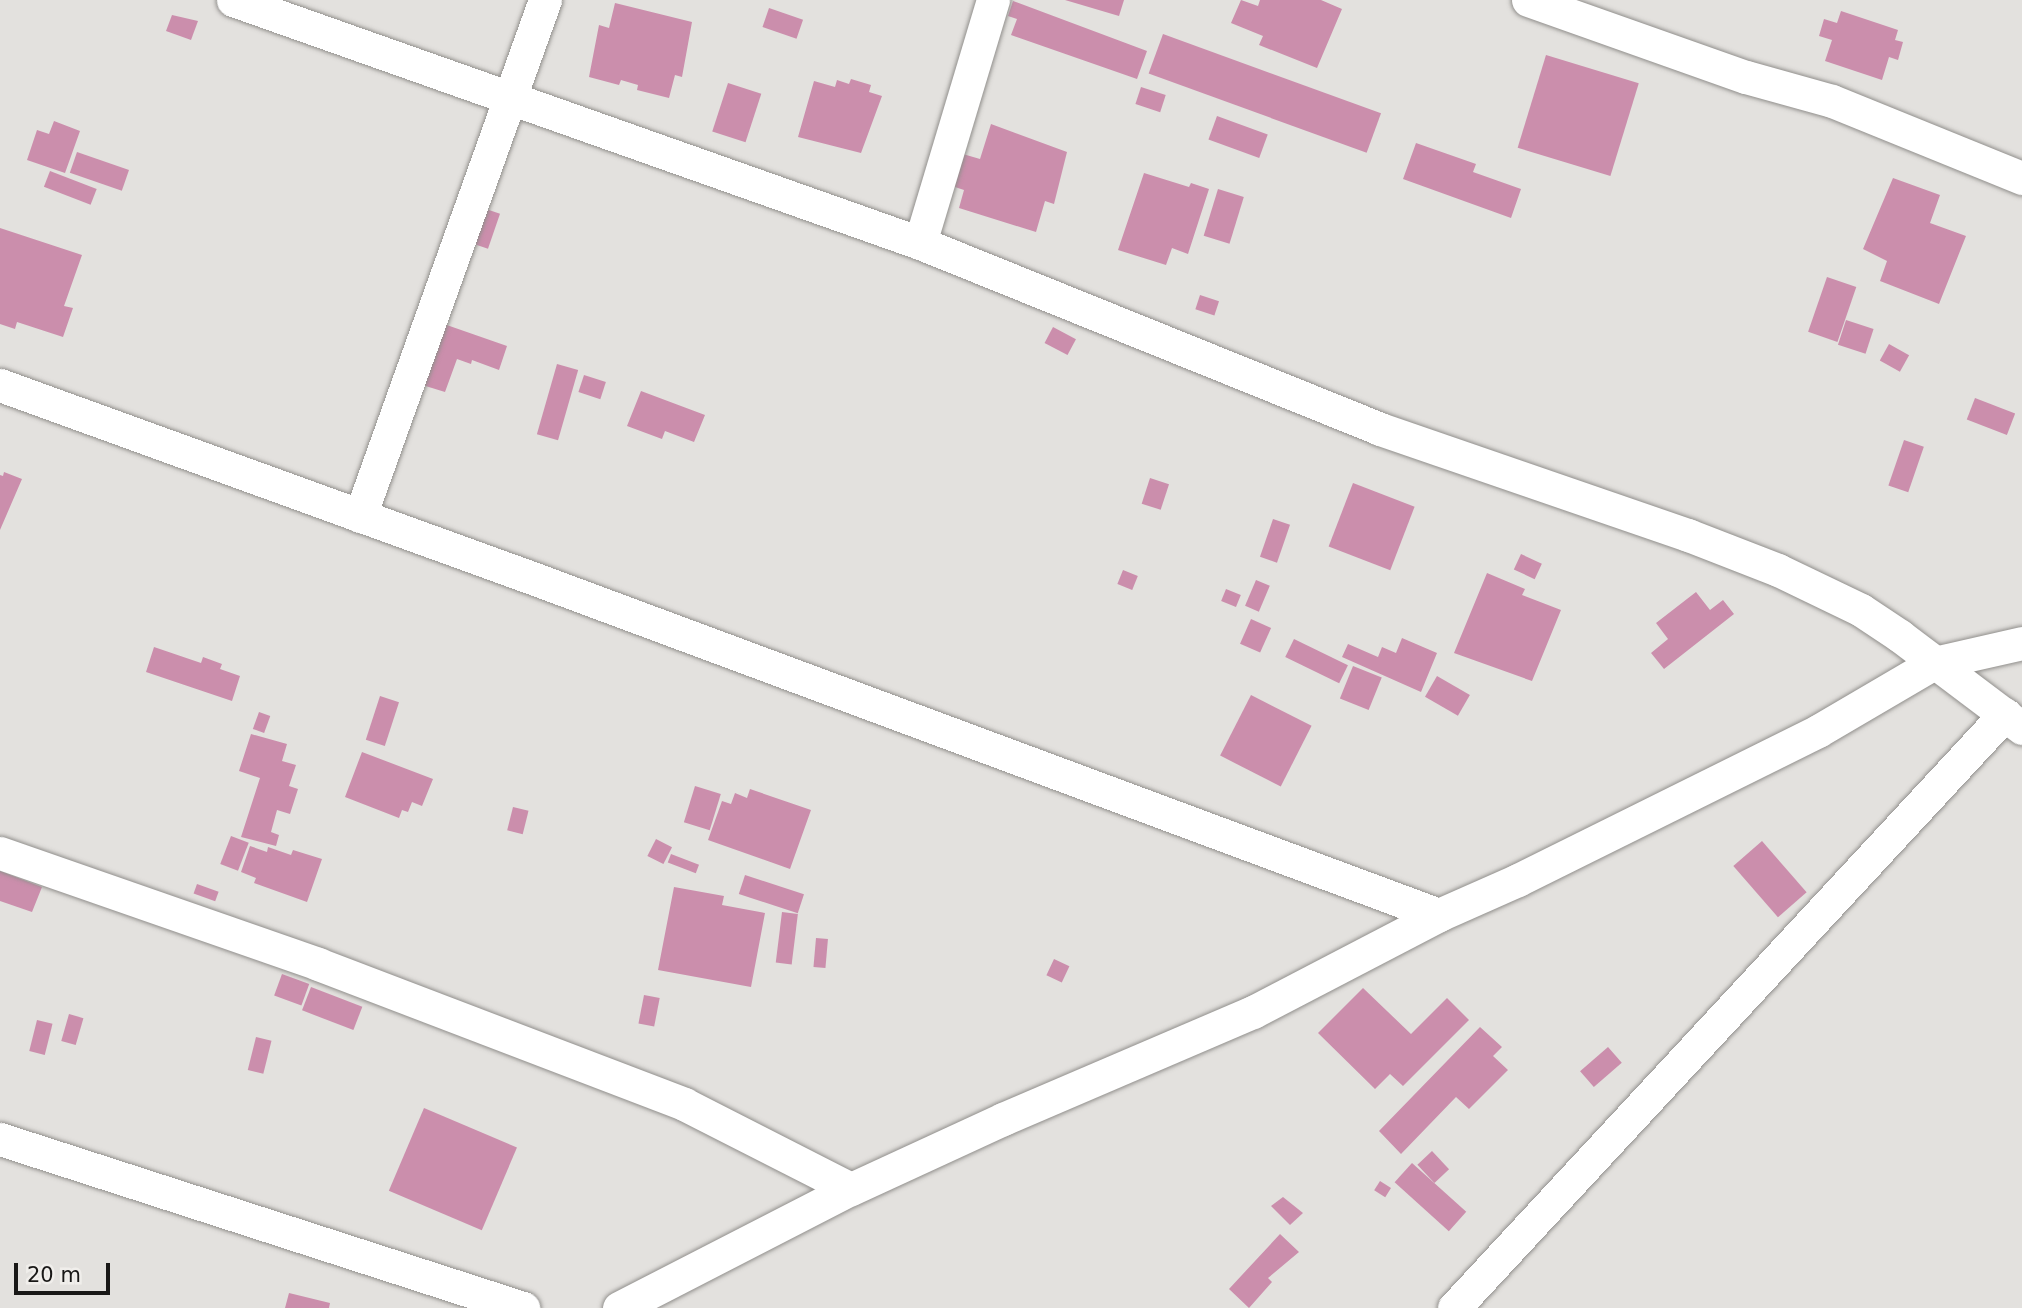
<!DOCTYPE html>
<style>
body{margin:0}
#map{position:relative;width:2022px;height:1308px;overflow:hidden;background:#e3e1de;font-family:"DejaVu Sans",sans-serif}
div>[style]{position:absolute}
.building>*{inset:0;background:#cb8eac;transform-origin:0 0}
.roads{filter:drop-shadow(0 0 2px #918f8c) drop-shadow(0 0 2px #918f8c)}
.minor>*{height:33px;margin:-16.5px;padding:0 16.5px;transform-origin:16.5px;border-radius:16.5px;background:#fff}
span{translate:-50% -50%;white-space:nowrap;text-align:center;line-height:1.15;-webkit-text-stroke:5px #f0eeeb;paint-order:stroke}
.scale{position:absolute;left:14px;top:1263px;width:96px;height:32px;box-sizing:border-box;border:4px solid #191817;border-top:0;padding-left:9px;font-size:21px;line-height:24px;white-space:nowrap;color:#191817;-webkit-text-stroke:5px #f0eeeb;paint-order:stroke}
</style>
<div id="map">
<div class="building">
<div style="clip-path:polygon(1065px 0,1124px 0,1119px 16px)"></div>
<div style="clip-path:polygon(1241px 0,1258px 6px,1260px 0,1321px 0,1342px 9px,1317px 68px,1259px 45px,1263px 36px,1231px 23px)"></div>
<div style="clip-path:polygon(1013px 1px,1147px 51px,1137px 79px,1011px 35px,1017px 19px,1008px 16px)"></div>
<div style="clip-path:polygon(615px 3px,692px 22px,682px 77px,675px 75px,669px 98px,637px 90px,638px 85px,621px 80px,619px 85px,589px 77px,599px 25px,609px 28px)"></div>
<div style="left:769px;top:8px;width:36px;height:20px;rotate:19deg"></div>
<div style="clip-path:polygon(1841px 11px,1898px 30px,1895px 40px,1903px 42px,1898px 60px,1889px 57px,1882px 80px,1825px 61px,1832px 40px,1819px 36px,1824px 19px,1837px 23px)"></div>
<div style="clip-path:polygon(172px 15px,198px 21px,191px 40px,166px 31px)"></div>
<div style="left:1163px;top:34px;width:232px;height:42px;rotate:20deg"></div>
<div style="left:1546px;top:55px;width:97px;height:97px;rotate:17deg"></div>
<div style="clip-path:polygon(851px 79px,871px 85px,869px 92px,882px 96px,861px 153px,798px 137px,814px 81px,835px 87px,837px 80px,849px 84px)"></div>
<div style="left:728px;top:83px;width:35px;height:51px;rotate:18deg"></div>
<div style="left:1141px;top:87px;width:26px;height:18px;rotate:18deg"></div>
<div style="left:1217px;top:116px;width:54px;height:25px;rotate:20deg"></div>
<div style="clip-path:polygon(54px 121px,80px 131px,65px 173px,27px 160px,37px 130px,49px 134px)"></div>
<div style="clip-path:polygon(991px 124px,1067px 152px,1054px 204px,1045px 201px,1036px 232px,959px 208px,964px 190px,946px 184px,956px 152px,980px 159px)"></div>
<div style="clip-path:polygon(1416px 143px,1476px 164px,1473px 172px,1521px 189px,1511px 218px,1403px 179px)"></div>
<div style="left:77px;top:152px;width:55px;height:22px;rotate:19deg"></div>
<div style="left:50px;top:171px;width:50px;height:17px;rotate:21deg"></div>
<div style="clip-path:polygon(1144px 173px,1189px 187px,1191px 183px,1209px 189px,1188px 254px,1172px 248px,1166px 265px,1118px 250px)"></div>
<div style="clip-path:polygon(1893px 178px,1940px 195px,1930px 223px,1966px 236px,1939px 304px,1880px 281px,1887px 261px,1863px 249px)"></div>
<div style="left:1218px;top:189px;width:27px;height:49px;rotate:17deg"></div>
<div style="left:483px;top:208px;width:18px;height:37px;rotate:19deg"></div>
<div style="clip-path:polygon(0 228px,82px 255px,64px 306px,73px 308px,63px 337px,17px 322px,15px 329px,0 324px)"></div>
<div style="left:1827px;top:277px;width:31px;height:58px;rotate:19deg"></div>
<div style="left:1200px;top:295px;width:20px;height:15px;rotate:18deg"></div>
<div style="left:1846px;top:320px;width:29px;height:26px;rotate:18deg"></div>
<div style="clip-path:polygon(441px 323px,507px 346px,499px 370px,472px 360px,471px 364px,457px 359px,445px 392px,419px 384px)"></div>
<div style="left:1053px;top:327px;width:26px;height:18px;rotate:28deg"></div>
<div style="left:1889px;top:344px;width:23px;height:19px;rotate:29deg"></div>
<div style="left:557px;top:364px;width:22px;height:73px;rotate:16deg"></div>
<div style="left:584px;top:375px;width:23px;height:18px;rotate:18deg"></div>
<div style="clip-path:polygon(641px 391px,705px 415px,694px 442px,665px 431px,662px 439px,627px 426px)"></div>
<div style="left:1975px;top:398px;width:43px;height:23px;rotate:21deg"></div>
<div style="left:1904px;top:440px;width:21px;height:48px;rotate:19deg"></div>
<div style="clip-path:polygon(4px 472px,22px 479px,0 530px,0 475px,3px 476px)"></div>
<div style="left:1150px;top:478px;width:20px;height:27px;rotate:18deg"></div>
<div style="left:1353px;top:483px;width:66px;height:68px;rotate:21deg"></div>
<div style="left:1273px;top:519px;width:18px;height:40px;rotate:19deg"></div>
<div style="left:1521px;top:554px;width:23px;height:17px;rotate:25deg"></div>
<div style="left:1123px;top:570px;width:16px;height:15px;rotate:22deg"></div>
<div style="clip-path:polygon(1487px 573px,1525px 589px,1522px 595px,1561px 610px,1532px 681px,1454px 653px)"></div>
<div style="left:1256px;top:580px;width:15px;height:28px;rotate:23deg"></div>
<div style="left:1226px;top:589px;width:16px;height:13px;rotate:22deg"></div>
<div style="clip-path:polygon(1696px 592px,1710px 610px,1723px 600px,1734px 614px,1664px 669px,1651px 653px,1668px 639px,1656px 623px)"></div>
<div style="left:1251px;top:619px;width:22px;height:27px;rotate:24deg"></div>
<div style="clip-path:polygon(1402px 638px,1437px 653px,1421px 692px,1342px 657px,1348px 644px,1378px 657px,1382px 647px,1396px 653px)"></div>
<div style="left:1294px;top:639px;width:60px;height:20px;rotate:26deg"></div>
<div style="clip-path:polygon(154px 647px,201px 663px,203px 657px,222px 664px,220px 669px,240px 676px,232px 701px,146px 672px)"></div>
<div style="left:1353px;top:666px;width:31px;height:35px;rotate:22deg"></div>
<div style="left:1437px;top:676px;width:38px;height:24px;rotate:30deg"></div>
<div style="left:1251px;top:695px;width:68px;height:68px;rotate:27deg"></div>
<div style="left:380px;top:696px;width:20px;height:46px;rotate:18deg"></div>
<div style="left:259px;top:712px;width:12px;height:18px;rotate:20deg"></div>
<div style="clip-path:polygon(251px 734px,287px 744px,282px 761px,296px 765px,289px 786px,298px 789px,290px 814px,277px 810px,271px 832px,279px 835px,276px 846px,241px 837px,260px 778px,239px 771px)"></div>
<div style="clip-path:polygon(362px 752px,433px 779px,422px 806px,412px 802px,408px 812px,402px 810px,399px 818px,345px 797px)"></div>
<div style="left:695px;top:786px;width:27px;height:38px;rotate:17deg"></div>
<div style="clip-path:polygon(750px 789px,811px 810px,790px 869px,708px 840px,722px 801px,731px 804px,735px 793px,747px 798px)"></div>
<div style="left:513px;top:807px;width:16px;height:24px;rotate:14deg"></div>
<div style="left:231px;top:836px;width:19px;height:30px;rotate:21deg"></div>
<div style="left:656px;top:839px;width:18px;height:19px;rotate:27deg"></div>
<div style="left:1762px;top:841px;width:68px;height:38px;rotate:49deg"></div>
<div style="clip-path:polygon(250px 846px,267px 852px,268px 847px,291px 855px,293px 850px,322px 859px,307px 902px,254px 883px,256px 878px,241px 872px)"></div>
<div style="left:671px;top:854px;width:30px;height:9px;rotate:21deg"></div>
<div style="clip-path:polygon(0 871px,42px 887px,32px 912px,0 901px)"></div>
<div style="left:745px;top:875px;width:62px;height:20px;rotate:18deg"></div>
<div style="left:197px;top:884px;width:23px;height:10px;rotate:20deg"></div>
<div style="clip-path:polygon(674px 887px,724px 896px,722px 905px,765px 913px,751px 987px,658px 970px)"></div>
<div style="left:782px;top:912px;width:16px;height:51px;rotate:7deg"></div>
<div style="left:816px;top:938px;width:12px;height:29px;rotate:5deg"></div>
<div style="left:1054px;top:959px;width:17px;height:18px;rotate:25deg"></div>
<div style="left:282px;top:974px;width:29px;height:23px;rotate:20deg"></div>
<div style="left:311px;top:987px;width:55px;height:25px;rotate:21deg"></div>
<div style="clip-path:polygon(1363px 988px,1411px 1034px,1447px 998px,1469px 1020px,1403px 1086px,1390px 1074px,1375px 1089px,1318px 1033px)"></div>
<div style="left:644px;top:995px;width:16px;height:29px;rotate:11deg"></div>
<div style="left:69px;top:1014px;width:15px;height:28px;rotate:16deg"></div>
<div style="left:37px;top:1020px;width:16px;height:32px;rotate:14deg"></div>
<div style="clip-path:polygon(1480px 1027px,1502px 1047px,1493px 1056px,1508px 1070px,1469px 1109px,1456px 1097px,1401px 1154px,1379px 1131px)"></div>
<div style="left:256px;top:1037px;width:16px;height:34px;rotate:14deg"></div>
<div style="left:1608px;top:1047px;width:21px;height:37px;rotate:49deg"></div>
<div style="left:424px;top:1108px;width:101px;height:90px;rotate:23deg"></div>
<div style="left:1432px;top:1151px;width:25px;height:20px;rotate:47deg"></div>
<div style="left:1412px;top:1163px;width:73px;height:26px;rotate:42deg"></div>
<div style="left:1380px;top:1181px;width:13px;height:11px;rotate:32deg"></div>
<div style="clip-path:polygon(1283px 1197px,1303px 1213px,1290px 1225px,1271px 1206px)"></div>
<div style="clip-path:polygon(1280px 1234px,1299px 1252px,1268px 1278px,1272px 1282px,1249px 1308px,1229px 1289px)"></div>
<div style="clip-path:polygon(289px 1293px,330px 1303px,329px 1308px,285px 1308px)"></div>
</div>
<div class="roads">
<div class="minor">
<div style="left:233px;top:0;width:729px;rotate:19.48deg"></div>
<div style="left:920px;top:243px;width:496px;rotate:22deg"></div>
<div style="left:1380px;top:429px;width:326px;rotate:19deg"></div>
<div style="left:1688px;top:535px;width:97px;rotate:21.3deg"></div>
<div style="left:1778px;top:570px;width:92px;rotate:25.7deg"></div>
<div style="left:1861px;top:610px;width:47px;rotate:33.7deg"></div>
<div style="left:1900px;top:636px;width:153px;rotate:37deg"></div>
<div style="left:1528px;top:0;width:231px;rotate:19.5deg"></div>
<div style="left:1746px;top:77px;width:89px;rotate:15.6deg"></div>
<div style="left:1832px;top:101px;width:205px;rotate:22.1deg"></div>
<div style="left:920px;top:243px;width:254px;rotate:-73.3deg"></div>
<div style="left:0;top:385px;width:569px;rotate:19.93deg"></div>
<div style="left:535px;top:579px;width:964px;rotate:20.39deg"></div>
<div style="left:360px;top:516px;width:548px;rotate:-70.28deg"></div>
<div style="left:0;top:853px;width:337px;rotate:19.2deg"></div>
<div style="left:318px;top:964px;width:392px;rotate:20.9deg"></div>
<div style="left:684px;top:1104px;width:187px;rotate:27deg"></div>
<div style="left:0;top:1139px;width:550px;rotate:17.91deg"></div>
<div style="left:619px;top:1308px;width:261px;rotate:-27.2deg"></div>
<div style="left:851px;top:1189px;width:167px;rotate:-24.7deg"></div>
<div style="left:1003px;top:1119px;width:272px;rotate:-23.2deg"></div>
<div style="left:1253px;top:1012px;width:210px;rotate:-27.5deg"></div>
<div style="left:1439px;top:915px;width:86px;rotate:-23.9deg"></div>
<div style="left:1518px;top:880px;width:335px;rotate:-26.4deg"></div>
<div style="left:1818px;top:731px;width:134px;rotate:-30.4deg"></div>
<div style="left:1934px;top:663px;width:90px;rotate:-12.8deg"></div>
<div style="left:1454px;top:1308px;width:810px;rotate:-47.15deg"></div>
</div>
</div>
<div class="scale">20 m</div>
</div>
